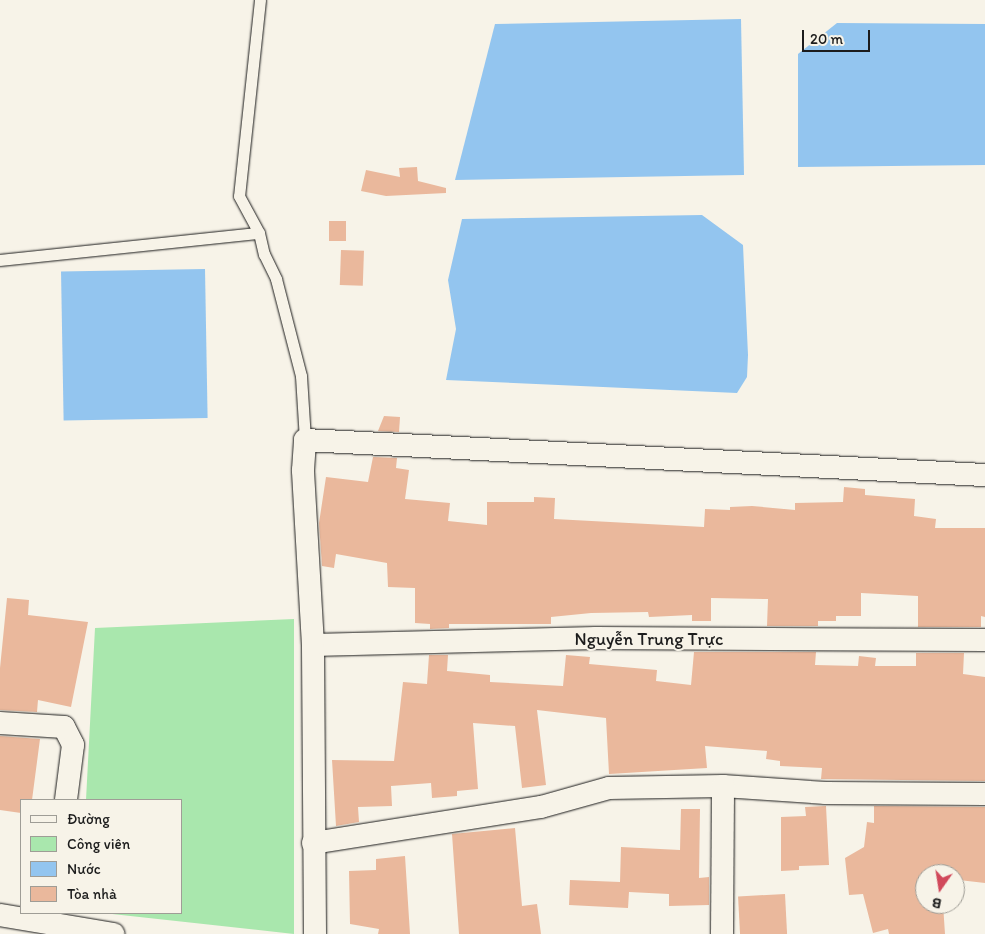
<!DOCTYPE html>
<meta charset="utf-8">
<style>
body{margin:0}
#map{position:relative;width:985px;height:934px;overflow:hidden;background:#f7f3e8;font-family:Itim,sans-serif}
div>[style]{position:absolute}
.green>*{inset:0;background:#a9e7ad}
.water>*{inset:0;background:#93c5ef;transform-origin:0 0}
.building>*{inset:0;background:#eab89c;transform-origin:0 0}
.roads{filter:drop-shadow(0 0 1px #1c1c1c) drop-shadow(0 0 1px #1c1c1c)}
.lane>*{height:11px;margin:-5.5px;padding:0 5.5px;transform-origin:5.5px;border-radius:5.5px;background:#f7f3e8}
.street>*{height:22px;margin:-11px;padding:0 11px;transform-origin:11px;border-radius:11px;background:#f7f3e8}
span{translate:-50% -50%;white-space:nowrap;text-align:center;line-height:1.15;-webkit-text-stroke:4px #f7f3e8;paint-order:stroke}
.street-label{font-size:18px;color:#1c1c1c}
.legend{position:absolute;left:20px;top:799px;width:162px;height:115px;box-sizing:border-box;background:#f7f3e8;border:1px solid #9f9d96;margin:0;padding:6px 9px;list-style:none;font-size:15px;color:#1c1c1c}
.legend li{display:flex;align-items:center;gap:10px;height:25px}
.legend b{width:25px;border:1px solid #9f9d96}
.north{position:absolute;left:915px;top:864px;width:50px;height:50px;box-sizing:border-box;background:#f7f3e8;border:1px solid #9f9d96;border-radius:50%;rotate:193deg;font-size:14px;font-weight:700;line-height:20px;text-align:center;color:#1c1c1c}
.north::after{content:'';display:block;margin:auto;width:18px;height:22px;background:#d1495b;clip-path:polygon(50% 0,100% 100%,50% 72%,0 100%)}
.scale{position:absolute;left:802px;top:30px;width:68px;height:22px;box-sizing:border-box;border:2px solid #1c1c1c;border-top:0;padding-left:6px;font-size:15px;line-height:18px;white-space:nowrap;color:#1c1c1c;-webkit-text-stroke:4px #f7f3e8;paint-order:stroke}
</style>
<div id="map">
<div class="green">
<div style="clip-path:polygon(294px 619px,294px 934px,103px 913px,181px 913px,181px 800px,86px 800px,95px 628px)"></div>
</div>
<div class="water">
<div style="clip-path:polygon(741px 19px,744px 175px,455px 180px,495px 24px)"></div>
<div style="clip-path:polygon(837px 23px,985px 24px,985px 165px,798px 167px,798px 54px)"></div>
<div style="clip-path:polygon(702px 215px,743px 245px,748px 355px,747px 377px,737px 393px,446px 380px,456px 329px,448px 280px,462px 219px)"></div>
<div style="left:205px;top:269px;width:149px;height:144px;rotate:89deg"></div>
</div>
<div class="building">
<div style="clip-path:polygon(417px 167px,418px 181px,446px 188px,446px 193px,386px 196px,361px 191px,366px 170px,400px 177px,399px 168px)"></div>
<div style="left:329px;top:221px;width:17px;height:20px"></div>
<div style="left:341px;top:250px;width:23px;height:35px;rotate:2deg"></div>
<div style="clip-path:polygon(384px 416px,400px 417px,399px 432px,378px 431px)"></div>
<div style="clip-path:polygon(373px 457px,397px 458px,396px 468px,409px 470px,405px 499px,450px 503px,448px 521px,487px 525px,487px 502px,534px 502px,534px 497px,555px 498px,554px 519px,704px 527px,705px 509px,730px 510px,730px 507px,752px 506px,795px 510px,795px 503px,843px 502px,844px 487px,865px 489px,865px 495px,915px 499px,914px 516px,936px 519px,935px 528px,985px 528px,985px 617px,981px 616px,981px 627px,918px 627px,918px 596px,861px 593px,861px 616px,836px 616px,836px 621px,818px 621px,818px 626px,767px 626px,768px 599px,711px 598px,711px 621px,692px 621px,692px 615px,649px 617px,648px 612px,591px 613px,551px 617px,551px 624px,449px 624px,449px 628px,430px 629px,430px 624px,415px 623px,415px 588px,388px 587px,387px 563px,336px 554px,334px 568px,322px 566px,319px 523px,326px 477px,368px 482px)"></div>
<div style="clip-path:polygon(7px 598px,29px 600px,28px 615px,88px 622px,71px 707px,38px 700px,37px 712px,0 710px,0 668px)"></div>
<div style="clip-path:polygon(694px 652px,816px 652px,815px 665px,858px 666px,859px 656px,876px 658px,875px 666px,916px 666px,916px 653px,964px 653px,963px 674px,985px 677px,985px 781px,821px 779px,822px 768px,780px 766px,780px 761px,766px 759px,767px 751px,705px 746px,707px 768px,609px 774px,606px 718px,537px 710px,546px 785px,522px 788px,515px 726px,473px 723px,478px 789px,457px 791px,457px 796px,432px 798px,431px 783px,391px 786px,392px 806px,358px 807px,359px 822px,336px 826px,332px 760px,394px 761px,403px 682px,427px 684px,429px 655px,448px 655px,447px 671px,490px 675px,490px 682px,563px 686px,566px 655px,590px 657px,589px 664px,657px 670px,656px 681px,691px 685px)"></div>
<div style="clip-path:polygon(0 736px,40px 739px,32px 800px,21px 800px,21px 813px,0 810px)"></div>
<div style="clip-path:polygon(826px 806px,829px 865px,799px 866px,799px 870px,781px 871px,781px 817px,806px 816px,805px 807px)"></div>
<div style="clip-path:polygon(874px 806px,985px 807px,985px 883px,959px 880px,958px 887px,955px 886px,955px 874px,925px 874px,925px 904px,943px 904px,945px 934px,889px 934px,888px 929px,873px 933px,863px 894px,849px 895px,845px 858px,864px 847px,867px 822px,874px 823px)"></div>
<div style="clip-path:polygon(681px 809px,700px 809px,699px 878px,709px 877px,709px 905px,669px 906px,669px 894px,629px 892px,628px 908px,569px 905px,570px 880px,620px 882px,621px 847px,680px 850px)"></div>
<div style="clip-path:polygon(515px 828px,522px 906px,537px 904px,541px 934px,459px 934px,452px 834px)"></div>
<div style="clip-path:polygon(405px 856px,410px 934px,378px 934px,379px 929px,350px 924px,349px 871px,376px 870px,376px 859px)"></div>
<div style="left:785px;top:894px;width:40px;height:47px;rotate:87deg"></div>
</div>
<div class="roads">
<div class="lane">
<div style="left:260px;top:0;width:197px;rotate:96.1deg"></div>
<div style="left:239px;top:196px;width:42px;rotate:61.6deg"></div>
<div style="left:259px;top:233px;width:22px;rotate:77deg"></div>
<div style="left:264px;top:254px;width:28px;rotate:64deg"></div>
<div style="left:276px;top:279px;width:100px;rotate:75.5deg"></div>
<div style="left:301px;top:376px;width:64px;rotate:86.4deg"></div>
<div style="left:0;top:260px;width:260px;rotate:-6deg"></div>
</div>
<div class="street">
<div style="left:313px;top:645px;width:283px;rotate:-1.4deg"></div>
<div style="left:596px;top:638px;width:389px;rotate:0.3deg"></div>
<div style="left:0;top:723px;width:64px;rotate:3.6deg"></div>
<div style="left:64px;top:727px;width:20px;rotate:63deg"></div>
<div style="left:73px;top:745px;width:55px;rotate:97.3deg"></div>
<div style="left:313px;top:843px;width:231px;rotate:-9deg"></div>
<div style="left:541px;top:807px;width:71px;rotate:-15.6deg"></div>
<div style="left:609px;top:788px;width:114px;rotate:-1deg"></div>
<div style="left:723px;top:786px;width:103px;rotate:3.9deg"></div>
<div style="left:826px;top:793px;width:159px;rotate:0.4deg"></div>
<div style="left:0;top:915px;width:115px;rotate:9.5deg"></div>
<div style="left:315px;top:934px;width:289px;rotate:-90.4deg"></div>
<div style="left:313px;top:645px;width:175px;rotate:-93.3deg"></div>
<div style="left:303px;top:470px;width:30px;rotate:-86deg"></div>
<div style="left:305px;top:440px;width:681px;rotate:2.95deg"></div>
<div style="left:722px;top:934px;width:148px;rotate:-89.6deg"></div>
</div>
</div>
<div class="street-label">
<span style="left:649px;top:639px">Nguyễn Trung Trực</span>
</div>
<ul class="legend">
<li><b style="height:6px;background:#f7f3e8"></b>Đường</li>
<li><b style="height:14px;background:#a9e7ad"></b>Công viên</li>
<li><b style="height:14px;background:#93c5ef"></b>Nước</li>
<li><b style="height:14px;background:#eab89c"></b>Tòa nhà</li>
</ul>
<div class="north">B</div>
<div class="scale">20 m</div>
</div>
